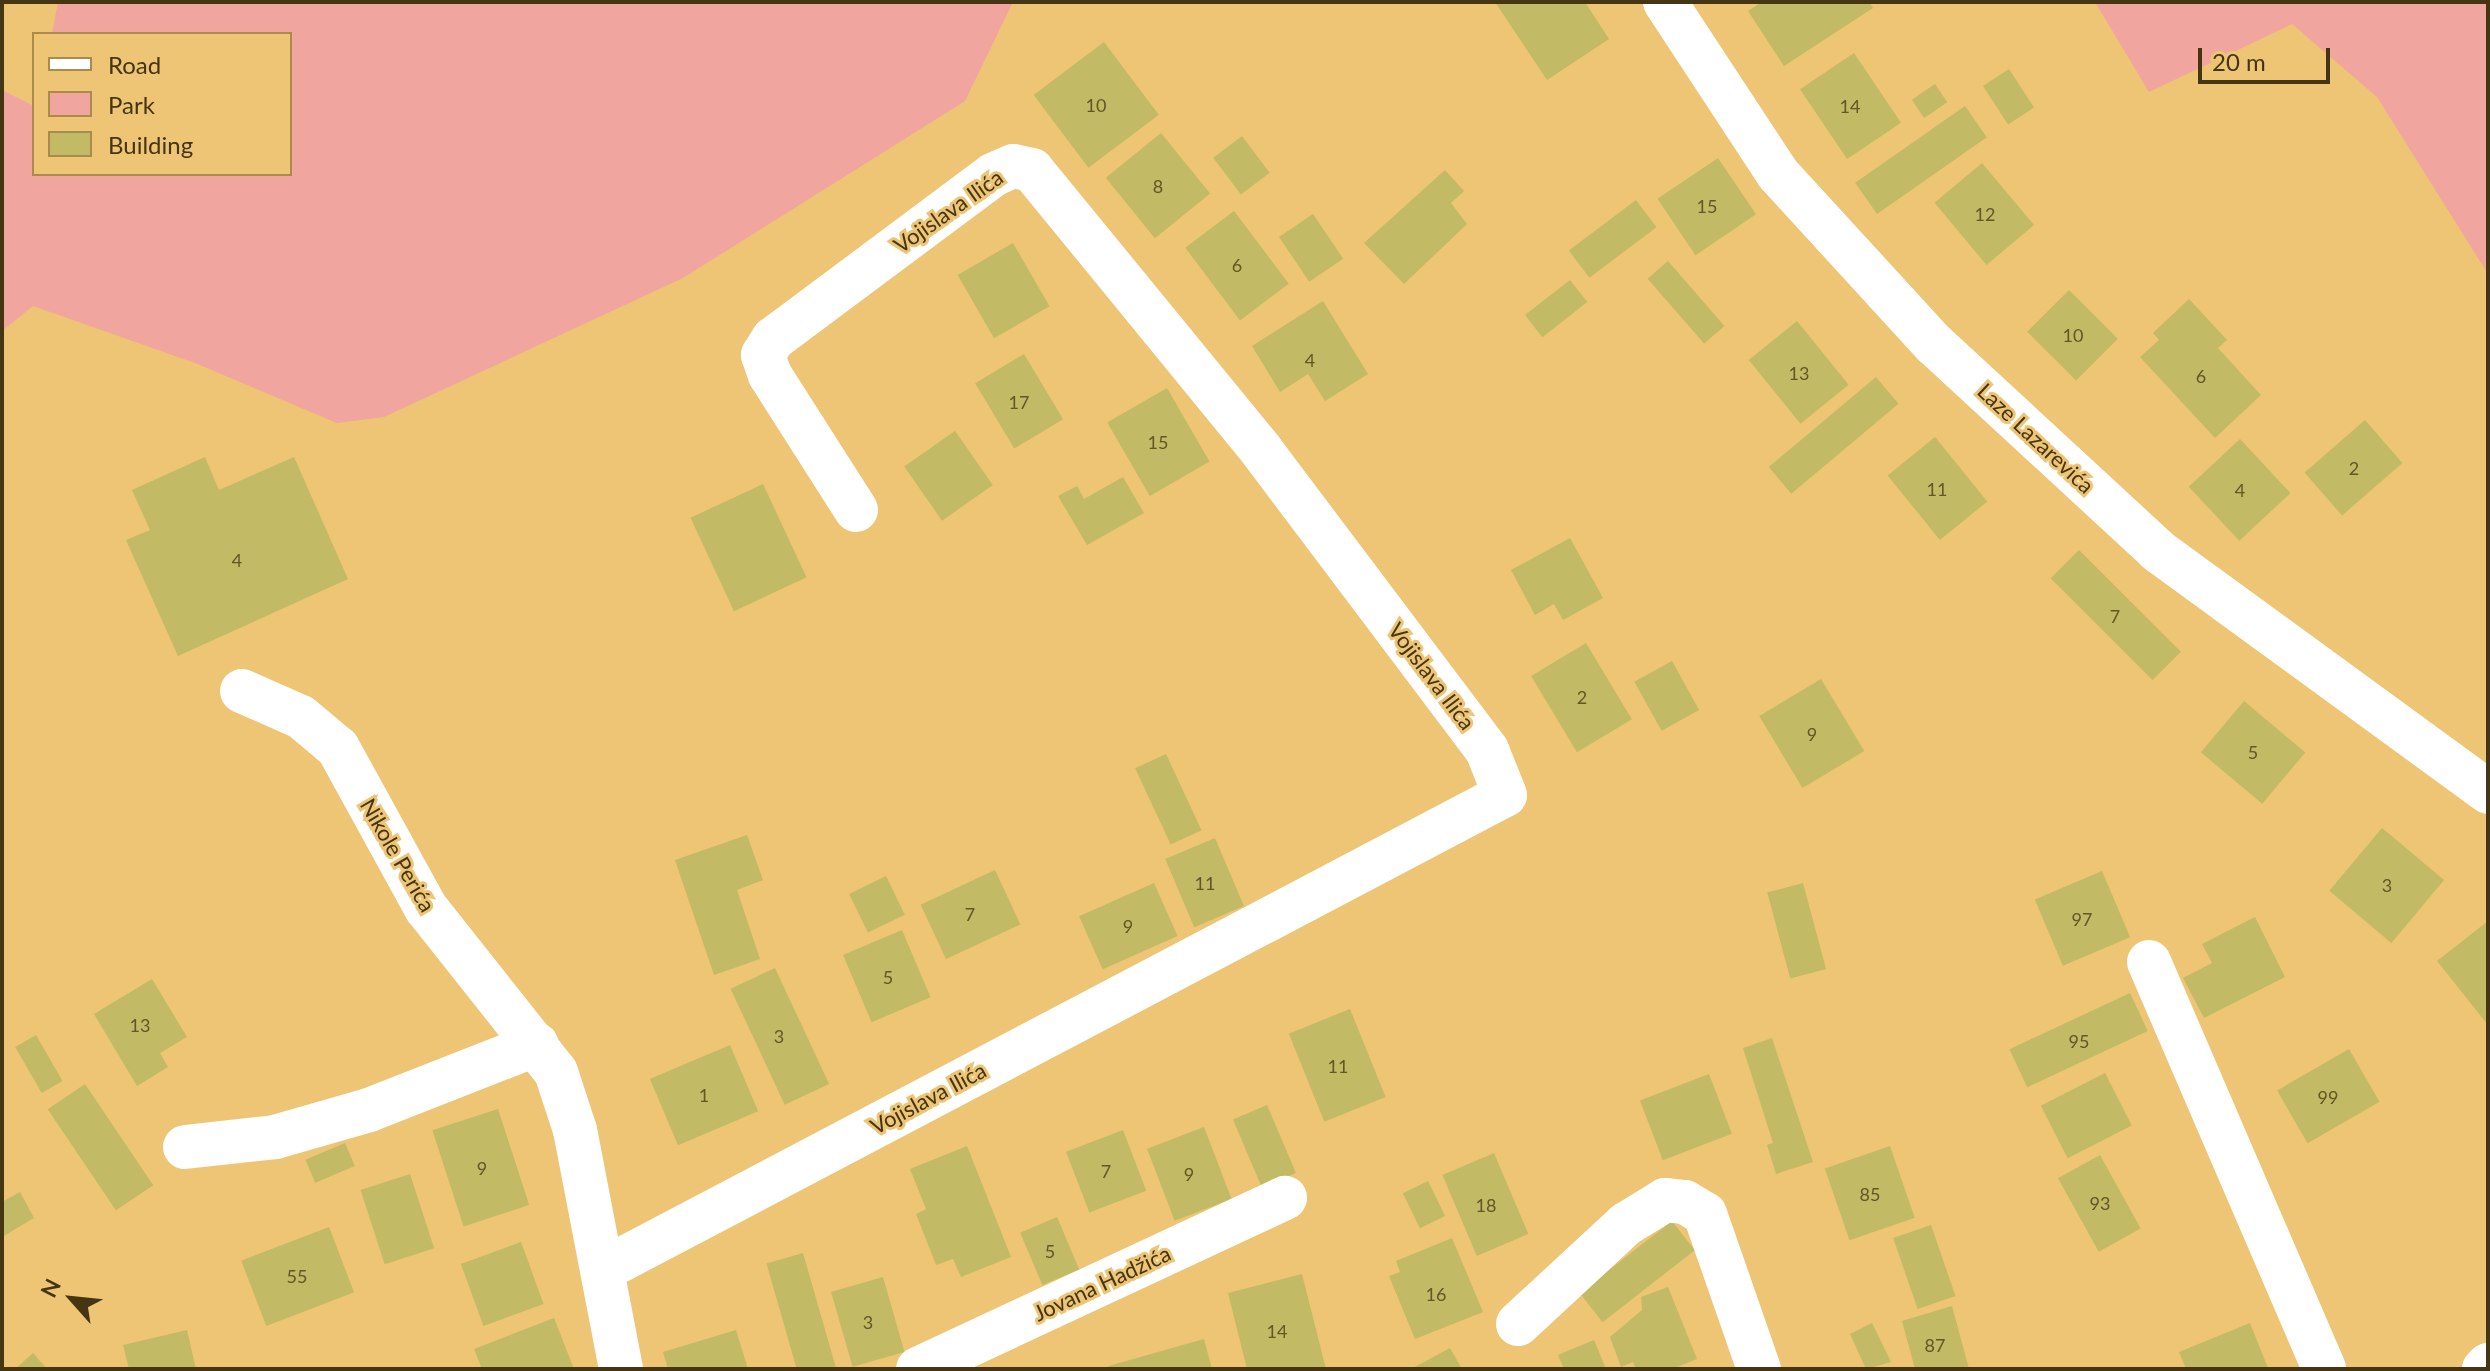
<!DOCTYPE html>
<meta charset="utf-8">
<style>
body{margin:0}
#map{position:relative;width:2490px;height:1371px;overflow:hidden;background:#edc575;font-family:Lato,sans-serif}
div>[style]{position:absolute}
.green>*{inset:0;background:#f0a59f}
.building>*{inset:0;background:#c2ba64;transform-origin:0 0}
.minor>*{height:44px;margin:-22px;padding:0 22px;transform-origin:22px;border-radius:22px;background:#fff}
.major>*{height:44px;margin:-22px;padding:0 22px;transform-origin:22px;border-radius:22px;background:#fff}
span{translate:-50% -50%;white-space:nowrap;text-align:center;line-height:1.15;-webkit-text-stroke:6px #edc575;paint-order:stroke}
.number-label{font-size:18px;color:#645627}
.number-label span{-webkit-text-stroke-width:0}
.street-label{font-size:22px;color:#453513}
.frame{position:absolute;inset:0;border:4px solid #453513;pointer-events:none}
.legend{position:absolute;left:32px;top:32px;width:260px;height:144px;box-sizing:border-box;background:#edc575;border:2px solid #aa8b4e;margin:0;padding:10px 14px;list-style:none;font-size:24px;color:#453513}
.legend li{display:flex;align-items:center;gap:16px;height:40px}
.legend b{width:40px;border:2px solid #aa8b4e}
.north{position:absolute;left:32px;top:1259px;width:80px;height:80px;-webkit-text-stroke:6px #edc575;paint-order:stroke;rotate:297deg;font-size:22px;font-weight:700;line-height:32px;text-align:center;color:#453513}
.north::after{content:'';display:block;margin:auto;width:28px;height:36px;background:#453513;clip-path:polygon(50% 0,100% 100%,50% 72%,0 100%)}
.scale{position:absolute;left:2198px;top:48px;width:132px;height:36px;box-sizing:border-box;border:4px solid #453513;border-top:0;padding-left:10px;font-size:24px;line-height:28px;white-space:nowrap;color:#453513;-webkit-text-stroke:6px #edc575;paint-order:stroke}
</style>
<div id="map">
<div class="green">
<div style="clip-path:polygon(58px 2px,1013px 2px,965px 101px,683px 278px,384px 417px,337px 423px,195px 363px,33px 306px,2px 331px,2px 90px,34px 106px,34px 174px,290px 174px,290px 34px,52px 34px)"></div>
<div style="clip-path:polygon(2095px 2px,2488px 2px,2488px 274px,2377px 97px,2292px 24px,2149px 92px)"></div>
</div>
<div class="building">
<div style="clip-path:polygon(1495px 2px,1585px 2px,1609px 39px,1547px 80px)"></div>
<div style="clip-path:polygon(1762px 2px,1869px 2px,1873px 8px,1784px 66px,1748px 11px)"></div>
<div style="left:1104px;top:42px;width:91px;height:88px;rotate:53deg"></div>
<div style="left:1854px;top:53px;width:84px;height:65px;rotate:56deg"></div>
<div style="left:2009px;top:69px;width:46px;height:31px;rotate:57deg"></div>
<div style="left:1935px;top:84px;width:22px;height:28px;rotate:56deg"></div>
<div style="left:1965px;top:106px;width:38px;height:134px;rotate:55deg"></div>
<div style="left:1161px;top:133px;width:78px;height:71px;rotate:51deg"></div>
<div style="left:1242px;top:136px;width:46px;height:36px;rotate:53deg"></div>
<div style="left:1718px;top:158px;width:68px;height:73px;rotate:56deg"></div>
<div style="left:1982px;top:163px;width:81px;height:62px;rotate:50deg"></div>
<div style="clip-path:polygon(1445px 170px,1464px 191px,1451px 203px,1467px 224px,1404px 284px,1364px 243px)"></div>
<div style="left:1636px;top:200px;width:34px;height:84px;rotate:53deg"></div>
<div style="left:1234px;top:211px;width:91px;height:61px;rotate:53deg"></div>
<div style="left:1313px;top:214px;width:54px;height:41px;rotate:56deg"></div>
<div style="left:1013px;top:243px;width:73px;height:64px;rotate:60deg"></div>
<div style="left:1668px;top:261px;width:86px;height:27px;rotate:49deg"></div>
<div style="left:1570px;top:280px;width:28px;height:57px;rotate:52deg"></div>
<div style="left:2069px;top:290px;width:69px;height:59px;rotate:45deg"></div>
<div style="clip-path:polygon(2189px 299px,2227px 340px,2218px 348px,2261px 395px,2215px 438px,2140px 357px,2159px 340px,2153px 333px)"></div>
<div style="clip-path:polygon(1323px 301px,1368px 374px,1325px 401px,1308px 374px,1280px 392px,1252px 346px)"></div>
<div style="left:1797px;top:321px;width:82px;height:62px;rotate:51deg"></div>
<div style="left:1024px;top:354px;width:76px;height:57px;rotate:59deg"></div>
<div style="left:1876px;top:377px;width:35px;height:140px;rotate:50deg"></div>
<div style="left:1167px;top:388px;width:85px;height:69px;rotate:60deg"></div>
<div style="left:2365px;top:420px;width:57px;height:80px;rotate:49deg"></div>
<div style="left:955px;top:431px;width:66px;height:62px;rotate:55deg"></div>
<div style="left:1935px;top:437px;width:83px;height:61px;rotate:51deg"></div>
<div style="left:2240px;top:439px;width:74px;height:70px;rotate:47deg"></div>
<div style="clip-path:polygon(205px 457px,219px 490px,294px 457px,348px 579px,178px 656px,126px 540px,150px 530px,132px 490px)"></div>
<div style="clip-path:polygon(1123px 477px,1144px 513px,1087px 545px,1058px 496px,1077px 486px,1084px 499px)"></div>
<div style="left:763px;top:484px;width:103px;height:80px;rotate:65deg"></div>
<div style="clip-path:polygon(1570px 538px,1603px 598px,1563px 620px,1554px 604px,1535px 615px,1511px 570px)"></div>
<div style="left:2079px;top:550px;width:144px;height:40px;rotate:45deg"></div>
<div style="left:1586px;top:643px;width:89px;height:64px;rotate:59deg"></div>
<div style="left:1672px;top:661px;width:56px;height:43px;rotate:61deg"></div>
<div style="left:1821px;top:679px;width:84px;height:72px;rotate:59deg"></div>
<div style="left:2244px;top:701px;width:80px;height:67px;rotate:40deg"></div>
<div style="left:1166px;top:754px;width:84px;height:34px;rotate:65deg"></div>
<div style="left:2382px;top:828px;width:81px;height:82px;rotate:40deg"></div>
<div style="clip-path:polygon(747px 835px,763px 880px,737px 890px,760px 959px,714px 975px,675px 860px)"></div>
<div style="left:1215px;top:838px;width:74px;height:54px;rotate:67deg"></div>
<div style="left:995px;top:870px;width:60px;height:82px;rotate:65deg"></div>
<div style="left:2102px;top:871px;width:72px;height:73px;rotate:67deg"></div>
<div style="left:886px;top:876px;width:43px;height:41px;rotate:64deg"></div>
<div style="left:1154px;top:883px;width:58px;height:82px;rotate:66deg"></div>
<div style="left:1803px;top:883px;width:89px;height:37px;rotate:75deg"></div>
<div style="clip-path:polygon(2255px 917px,2285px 977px,2204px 1018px,2183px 978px,2212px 963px,2202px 944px)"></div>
<div style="clip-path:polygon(2488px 921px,2488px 1025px,2437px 961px)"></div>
<div style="left:902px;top:930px;width:73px;height:64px;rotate:67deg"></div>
<div style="left:775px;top:968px;width:128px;height:49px;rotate:65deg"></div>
<div style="clip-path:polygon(152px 979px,187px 1037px,160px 1053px,168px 1067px,137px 1086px,94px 1014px)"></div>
<div style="left:2130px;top:993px;width:42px;height:133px;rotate:65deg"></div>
<div style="left:1350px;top:1009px;width:95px;height:66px;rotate:68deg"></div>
<div style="left:36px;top:1035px;width:53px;height:24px;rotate:60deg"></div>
<div style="clip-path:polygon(1772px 1038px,1813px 1162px,1776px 1174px,1767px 1145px,1773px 1143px,1743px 1048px)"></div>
<div style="left:730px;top:1045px;width:72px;height:87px;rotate:67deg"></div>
<div style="left:2349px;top:1049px;width:61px;height:83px;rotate:60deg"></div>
<div style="left:2105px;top:1073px;width:59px;height:72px;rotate:63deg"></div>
<div style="left:1709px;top:1074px;width:64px;height:74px;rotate:69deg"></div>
<div style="left:85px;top:1084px;width:122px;height:45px;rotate:56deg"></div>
<div style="left:1267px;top:1105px;width:74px;height:37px;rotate:67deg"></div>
<div style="left:498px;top:1109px;width:101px;height:69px;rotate:72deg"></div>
<div style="left:1204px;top:1127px;width:77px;height:61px;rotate:69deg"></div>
<div style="left:1123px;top:1130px;width:65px;height:61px;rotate:69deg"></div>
<div style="left:345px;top:1143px;width:25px;height:43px;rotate:67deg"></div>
<div style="clip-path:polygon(967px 1146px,1011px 1257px,961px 1277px,953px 1259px,936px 1265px,916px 1214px,926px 1209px,910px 1169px)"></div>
<div style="left:1890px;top:1146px;width:76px;height:69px;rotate:71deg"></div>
<div style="left:1494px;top:1153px;width:88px;height:56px;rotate:67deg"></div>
<div style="left:2100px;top:1155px;width:84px;height:48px;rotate:61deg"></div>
<div style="left:410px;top:1174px;width:78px;height:52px;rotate:72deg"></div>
<div style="left:1428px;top:1181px;width:39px;height:28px;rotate:64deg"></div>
<div style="clip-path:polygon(20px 1192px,34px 1218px,2px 1237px,2px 1202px)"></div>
<div style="left:1057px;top:1217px;width:57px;height:40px;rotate:67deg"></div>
<div style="left:1672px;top:1221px;width:37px;height:117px;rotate:52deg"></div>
<div style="left:1931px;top:1225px;width:75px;height:40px;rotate:71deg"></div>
<div style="left:329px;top:1227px;width:70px;height:94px;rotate:69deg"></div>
<div style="clip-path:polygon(1452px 1238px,1483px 1312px,1415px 1339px,1389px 1276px,1400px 1272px,1396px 1261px)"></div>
<div style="left:521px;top:1242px;width:66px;height:64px;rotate:70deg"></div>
<div style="left:803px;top:1253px;width:121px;height:38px;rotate:74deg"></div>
<div style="clip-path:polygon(1302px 1274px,1326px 1369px,1247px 1369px,1228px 1293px)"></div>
<div style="left:883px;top:1277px;width:78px;height:54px;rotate:74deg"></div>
<div style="clip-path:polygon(1668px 1287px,1697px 1359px,1672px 1369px,1636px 1369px,1633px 1362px,1621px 1367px,1610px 1337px,1642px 1310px,1641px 1297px)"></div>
<div style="clip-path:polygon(1952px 1306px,1969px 1369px,1915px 1369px,1902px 1321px)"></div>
<div style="clip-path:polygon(554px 1318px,574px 1369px,482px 1369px,474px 1349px)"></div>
<div style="clip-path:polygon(1872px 1323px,1891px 1362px,1866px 1369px,1850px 1334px)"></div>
<div style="clip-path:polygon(2250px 1323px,2268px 1368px,2186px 1369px,2179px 1352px)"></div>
<div style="clip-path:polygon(187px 1330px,196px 1369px,129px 1369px,123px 1345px)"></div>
<div style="clip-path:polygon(736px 1330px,748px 1369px,668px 1369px,663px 1352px)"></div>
<div style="clip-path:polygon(1204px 1339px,1212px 1369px,1101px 1369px,1112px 1365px)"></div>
<div style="clip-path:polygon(1594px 1340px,1606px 1369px,1564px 1369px,1558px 1355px)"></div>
<div style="clip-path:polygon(1450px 1348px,1462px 1369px,1411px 1369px)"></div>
<div style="clip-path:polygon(33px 1353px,47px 1369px,15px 1369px)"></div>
</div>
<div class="minor">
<div style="left:1665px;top:2px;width:206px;rotate:56.7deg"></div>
<div style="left:1778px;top:174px;width:231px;rotate:47.5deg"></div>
<div style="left:1934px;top:344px;width:305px;rotate:42.7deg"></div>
<div style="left:2158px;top:551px;width:409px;rotate:36.1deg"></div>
<div style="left:242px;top:691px;width:64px;rotate:23.8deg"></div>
<div style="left:301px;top:717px;width:48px;rotate:40deg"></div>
<div style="left:338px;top:748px;width:183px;rotate:61.2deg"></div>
<div style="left:426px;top:908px;width:209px;rotate:51.6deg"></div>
<div style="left:556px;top:1072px;width:61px;rotate:71.9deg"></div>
<div style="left:575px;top:1130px;width:243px;rotate:79.1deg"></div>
<div style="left:2149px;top:962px;width:443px;rotate:66.7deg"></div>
<div style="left:185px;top:1147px;width:91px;rotate:-6.3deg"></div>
<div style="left:275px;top:1137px;width:98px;rotate:-16deg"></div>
<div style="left:369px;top:1110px;width:180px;rotate:-21.4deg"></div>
<div style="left:602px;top:1270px;width:1020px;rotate:-27.75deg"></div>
<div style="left:1505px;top:795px;width:48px;rotate:-111.8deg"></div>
<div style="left:1487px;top:750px;width:374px;rotate:-127deg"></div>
<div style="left:1262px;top:451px;width:363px;rotate:-129.3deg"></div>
<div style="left:1032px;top:170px;width:19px;rotate:-168deg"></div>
<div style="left:1013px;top:166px;width:22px;rotate:156deg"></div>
<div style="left:993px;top:175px;width:274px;rotate:143.3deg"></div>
<div style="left:773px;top:339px;width:19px;rotate:122deg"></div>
<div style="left:763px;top:355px;width:21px;rotate:71deg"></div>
<div style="left:770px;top:375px;width:160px;rotate:57.5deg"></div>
<div style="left:1518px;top:1324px;width:147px;rotate:-42.8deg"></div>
<div style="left:1626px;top:1224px;width:46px;rotate:-31.6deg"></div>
<div style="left:1665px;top:1200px;width:20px;rotate:6deg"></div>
<div style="left:1685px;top:1202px;width:23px;rotate:31deg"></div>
<div style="left:1705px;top:1214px;width:164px;rotate:70.8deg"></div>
<div style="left:918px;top:1369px;width:405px;rotate:-25deg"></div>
</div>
<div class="major">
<div style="left:2484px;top:1369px;width:6px;rotate:-45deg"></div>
</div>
<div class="number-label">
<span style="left:1096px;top:105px">10</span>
<span style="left:1850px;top:106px">14</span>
<span style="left:1158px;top:186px">8</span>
<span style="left:1707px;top:206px">15</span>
<span style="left:1985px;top:214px">12</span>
<span style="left:1237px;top:265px">6</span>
<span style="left:2073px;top:335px">10</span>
<span style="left:1310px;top:360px">4</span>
<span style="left:1799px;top:373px">13</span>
<span style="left:2201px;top:376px">6</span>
<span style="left:1019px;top:402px">17</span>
<span style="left:1158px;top:442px">15</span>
<span style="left:2354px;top:468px">2</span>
<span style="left:1937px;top:489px">11</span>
<span style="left:2240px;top:490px">4</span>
<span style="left:237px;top:560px">4</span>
<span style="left:2115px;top:616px">7</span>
<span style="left:1582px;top:697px">2</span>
<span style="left:1812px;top:734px">9</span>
<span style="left:2253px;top:752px">5</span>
<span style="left:1205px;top:883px">11</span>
<span style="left:2387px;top:885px">3</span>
<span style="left:970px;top:914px">7</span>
<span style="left:2082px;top:919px">97</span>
<span style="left:1128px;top:926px">9</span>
<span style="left:888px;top:977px">5</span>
<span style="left:140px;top:1025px">13</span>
<span style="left:779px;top:1036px">3</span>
<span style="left:2079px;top:1041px">95</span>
<span style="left:1338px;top:1066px">11</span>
<span style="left:704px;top:1095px">1</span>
<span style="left:2328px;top:1097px">99</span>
<span style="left:482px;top:1168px">9</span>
<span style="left:1106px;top:1171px">7</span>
<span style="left:1189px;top:1174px">9</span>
<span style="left:1870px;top:1194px">85</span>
<span style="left:2100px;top:1203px">93</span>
<span style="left:1486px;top:1205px">18</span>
<span style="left:1050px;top:1251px">5</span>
<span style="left:297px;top:1276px">55</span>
<span style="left:1436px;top:1294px">16</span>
<span style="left:868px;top:1322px">3</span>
<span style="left:1277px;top:1331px">14</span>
<span style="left:1935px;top:1345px">87</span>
</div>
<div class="street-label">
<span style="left:948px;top:211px;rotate:-35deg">Vojislava Ilića</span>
<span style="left:2036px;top:438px;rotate:43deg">Laze Lazarevića</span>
<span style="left:1432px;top:676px;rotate:53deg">Vojislava Ilića</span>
<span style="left:398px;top:855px;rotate:60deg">Nikole Perića</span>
<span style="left:928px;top:1098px;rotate:-28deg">Vojislava Ilića</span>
<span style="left:1102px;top:1283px;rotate:-25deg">Jovana Hadžića</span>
</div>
<div class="frame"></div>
<ul class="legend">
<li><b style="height:10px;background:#fff"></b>Road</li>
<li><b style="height:22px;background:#f0a59f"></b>Park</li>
<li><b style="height:22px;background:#c2ba64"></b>Building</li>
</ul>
<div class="north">N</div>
<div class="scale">20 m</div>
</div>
